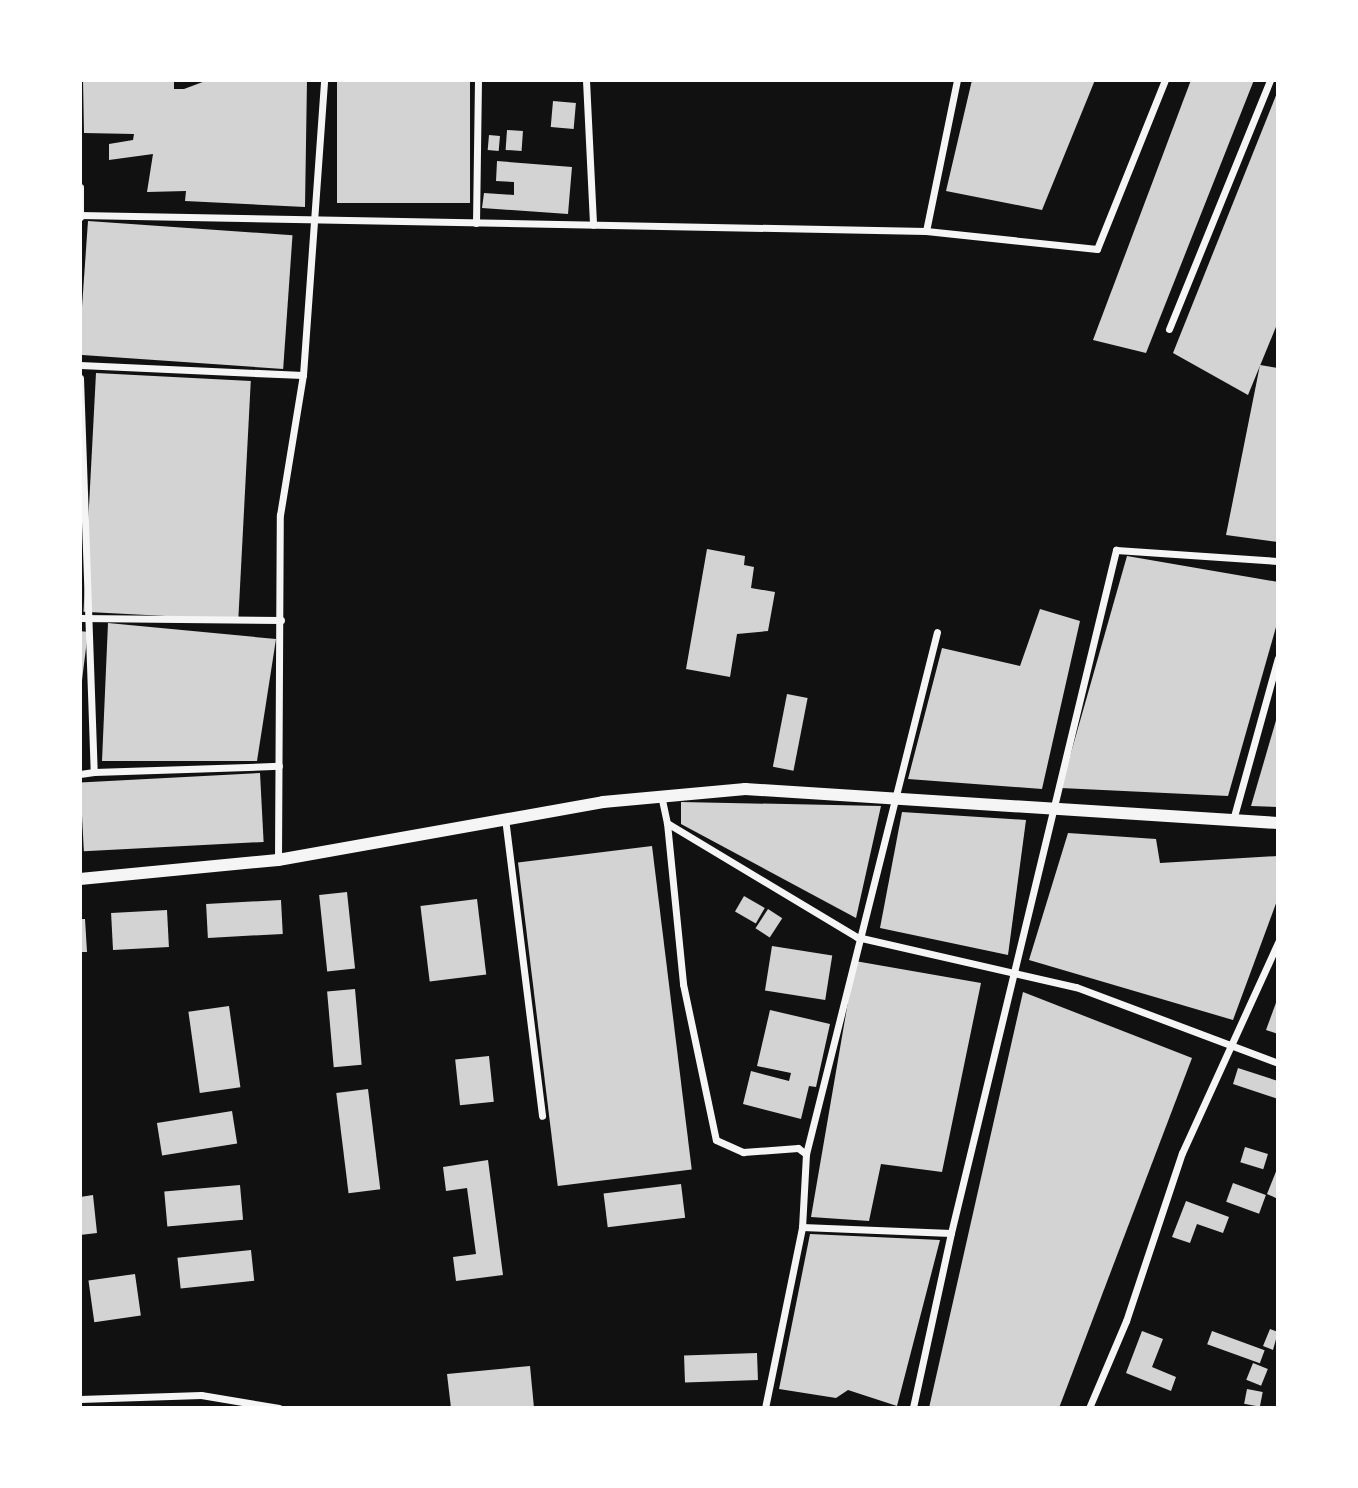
<!DOCTYPE html>
<style>
body{margin:0}
#map{position:relative;width:1358px;height:1488px;overflow:hidden;background:#111;font-family:Poppins,sans-serif}
div>[style]{position:absolute}
.building>*{inset:0;background:#d3d3d3;transform-origin:0 0}
.minor>*{height:7px;margin:-3.5px;padding:0 3.5px;transform-origin:3.5px;border-radius:3.5px;background:#f5f5f5}
.tertiary>*{height:12px;margin:-6px;padding:0 6px;transform-origin:6px;border-radius:6px;background:#f5f5f5}
span{translate:-50% -50%;white-space:nowrap;text-align:center;line-height:1.15;-webkit-text-stroke:6px #fff;paint-order:stroke}
.frame{position:absolute;inset:0;border:82px solid #fff;pointer-events:none}
</style>
<div id="map">
<div class="building">
<div style="clip-path:polygon(83px 80px,174px 80px,174px 89px,184px 89px,208px 80px,307px 80px,305px 207px,185px 201px,186px 191px,147px 192px,153px 154px,109px 160px,109px 144px,133px 140px,134px 134px,84px 133px)"></div>
<div style="left:337px;top:80px;width:133px;height:123px"></div>
<div style="clip-path:polygon(972px 80px,1095px 80px,1042px 210px,946px 191px)"></div>
<div style="clip-path:polygon(1191px 80px,1254px 80px,1146px 353px,1093px 340px)"></div>
<div style="clip-path:polygon(1277px 93px,1278px 322px,1248px 395px,1173px 353px)"></div>
<div style="left:553px;top:101px;width:23px;height:26px;rotate:5deg"></div>
<div style="left:507px;top:130px;width:16px;height:20px;rotate:4deg"></div>
<div style="left:489px;top:135px;width:11px;height:15px;rotate:5deg"></div>
<div style="clip-path:polygon(497px 161px,572px 167px,568px 214px,482px 208px,484px 193px,514px 195px,514px 182px,496px 181px)"></div>
<div style="left:88px;top:221px;width:205px;height:134px;rotate:4deg"></div>
<div style="clip-path:polygon(1260px 365px,1278px 368px,1278px 542px,1226px 535px)"></div>
<div style="left:96px;top:373px;width:155px;height:239px;rotate:3deg"></div>
<div style="clip-path:polygon(707px 549px,745px 556px,744px 565px,754px 567px,751px 588px,775px 592px,768px 631px,737px 634px,730px 677px,686px 669px)"></div>
<div style="clip-path:polygon(1127px 556px,1278px 582px,1278px 620px,1228px 796px,1061px 788px)"></div>
<div style="clip-path:polygon(1040px 609px,1080px 621px,1042px 789px,908px 779px,942px 648px,1020px 666px)"></div>
<div style="clip-path:polygon(108px 623px,276px 639px,257px 761px,102px 761px)"></div>
<div style="left:80px;top:631px;width:8px;height:138px;rotate:7deg"></div>
<div style="left:787px;top:694px;width:21px;height:74px;rotate:11deg"></div>
<div style="clip-path:polygon(1277px 717px,1278px 807px,1251px 806px)"></div>
<div style="left:260px;top:773px;width:69px;height:180px;rotate:87deg"></div>
<div style="clip-path:polygon(681px 802px,881px 806px,856px 918px,681px 824px)"></div>
<div style="clip-path:polygon(902px 812px,1026px 820px,1008px 955px,880px 928px)"></div>
<div style="clip-path:polygon(1068px 833px,1156px 839px,1160px 863px,1278px 856px,1278px 898px,1233px 1020px,1029px 960px)"></div>
<div style="left:652px;top:846px;width:326px;height:135px;rotate:83deg"></div>
<div style="left:347px;top:892px;width:77px;height:28px;rotate:84deg"></div>
<div style="left:744px;top:896px;width:24px;height:18px;rotate:30deg"></div>
<div style="left:477px;top:899px;width:76px;height:57px;rotate:83deg"></div>
<div style="left:281px;top:900px;width:34px;height:75px;rotate:87deg"></div>
<div style="left:768px;top:909px;width:17px;height:23px;rotate:33deg"></div>
<div style="left:167px;top:910px;width:37px;height:56px;rotate:87deg"></div>
<div style="clip-path:polygon(80px 919px,85px 919px,87px 952px,80px 952px)"></div>
<div style="left:772px;top:946px;width:61px;height:45px;rotate:9deg"></div>
<div style="clip-path:polygon(855px 961px,981px 983px,942px 1172px,881px 1164px,869px 1221px,811px 1217px)"></div>
<div style="left:355px;top:989px;width:76px;height:28px;rotate:85deg"></div>
<div style="clip-path:polygon(1023px 992px,1192px 1058px,1059px 1408px,929px 1408px)"></div>
<div style="clip-path:polygon(1277px 1000px,1278px 1000px,1278px 1034px,1266px 1030px)"></div>
<div style="left:229px;top:1006px;width:82px;height:41px;rotate:82deg"></div>
<div style="clip-path:polygon(770px 1010px,830px 1024px,816px 1087px,809px 1086px,801px 1119px,743px 1104px,751px 1071px,789px 1081px,791px 1073px,757px 1066px)"></div>
<div style="left:489px;top:1056px;width:46px;height:34px;rotate:84deg"></div>
<div style="clip-path:polygon(1238px 1068px,1278px 1081px,1278px 1099px,1233px 1084px)"></div>
<div style="left:368px;top:1089px;width:101px;height:32px;rotate:83deg"></div>
<div style="left:232px;top:1111px;width:33px;height:76px;rotate:81deg"></div>
<div style="left:1245px;top:1147px;width:24px;height:16px;rotate:17deg"></div>
<div style="clip-path:polygon(488px 1160px,503px 1275px,456px 1281px,453px 1257px,476px 1254px,467px 1188px,446px 1191px,443px 1167px)"></div>
<div style="clip-path:polygon(1277px 1169px,1278px 1169px,1278px 1199px,1267px 1194px)"></div>
<div style="left:1233px;top:1183px;width:35px;height:20px;rotate:20deg"></div>
<div style="left:681px;top:1184px;width:34px;height:78px;rotate:83deg"></div>
<div style="left:240px;top:1185px;width:35px;height:76px;rotate:85deg"></div>
<div style="clip-path:polygon(93px 1195px,97px 1233px,80px 1235px,80px 1197px)"></div>
<div style="clip-path:polygon(1186px 1201px,1229px 1217px,1223px 1233px,1197px 1224px,1190px 1243px,1172px 1237px)"></div>
<div style="clip-path:polygon(810px 1234px,940px 1240px,897px 1406px,848px 1390px,836px 1398px,779px 1389px)"></div>
<div style="left:251px;top:1250px;width:31px;height:74px;rotate:84deg"></div>
<div style="left:135px;top:1274px;width:42px;height:47px;rotate:82deg"></div>
<div style="clip-path:polygon(1270px 1329px,1278px 1332px,1273px 1350px,1263px 1346px)"></div>
<div style="clip-path:polygon(1142px 1331px,1163px 1339px,1152px 1367px,1176px 1377px,1171px 1391px,1126px 1373px)"></div>
<div style="left:1212px;top:1331px;width:56px;height:14px;rotate:20deg"></div>
<div style="left:757px;top:1353px;width:27px;height:73px;rotate:88deg"></div>
<div style="left:1253px;top:1363px;width:16px;height:18px;rotate:22deg"></div>
<div style="clip-path:polygon(530px 1366px,534px 1408px,451px 1408px,447px 1374px)"></div>
<div style="left:1247px;top:1389px;width:16px;height:15px;rotate:11deg"></div>
</div>
<div class="minor">
<div style="left:586px;top:80px;width:145px;rotate:87.2deg"></div>
<div style="left:80px;top:187px;width:30px;rotate:90deg"></div>
<div style="left:80px;top:215px;width:846px;rotate:1.08deg"></div>
<div style="left:926px;top:231px;width:154px;rotate:-78.4deg"></div>
<div style="left:476px;top:223px;width:143px;rotate:-89.2deg"></div>
<div style="left:926px;top:231px;width:172px;rotate:6deg"></div>
<div style="left:1097px;top:249px;width:182px;rotate:-68.1deg"></div>
<div style="left:1169px;top:329px;width:269px;rotate:-67.9deg"></div>
<div style="left:80px;top:365px;width:223px;rotate:2.6deg"></div>
<div style="left:80px;top:378px;width:394px;rotate:88deg"></div>
<div style="left:94px;top:772px;width:185px;rotate:-1.9deg"></div>
<div style="left:80px;top:618px;width:201px;rotate:0.6deg"></div>
<div style="left:80px;top:774px;width:14px;rotate:-8deg"></div>
<div style="left:661px;top:795px;width:29px;rotate:78deg"></div>
<div style="left:667px;top:823px;width:222px;rotate:31deg"></div>
<div style="left:857px;top:937px;width:225px;rotate:12.9deg"></div>
<div style="left:1076px;top:987px;width:216px;rotate:20.6deg"></div>
<div style="left:505px;top:818px;width:300px;rotate:82.9deg"></div>
<div style="left:1233px;top:820px;width:168px;rotate:-74.5deg"></div>
<div style="left:667px;top:823px;width:162px;rotate:84.3deg"></div>
<div style="left:683px;top:984px;width:159px;rotate:78.1deg"></div>
<div style="left:716px;top:1140px;width:30px;rotate:24deg"></div>
<div style="left:743px;top:1152px;width:55px;rotate:-4.2deg"></div>
<div style="left:798px;top:1148px;width:10px;rotate:37deg"></div>
<div style="left:806px;top:1154px;width:73px;rotate:93.1deg"></div>
<div style="left:278px;top:860px;width:345px;rotate:-89.7deg"></div>
<div style="left:280px;top:515px;width:142px;rotate:-80.7deg"></div>
<div style="left:303px;top:375px;width:296px;rotate:-85.9deg"></div>
<div style="left:806px;top:1154px;width:538px;rotate:-75.91deg"></div>
<div style="left:951px;top:1233px;width:703px;rotate:-76.42deg"></div>
<div style="left:1116px;top:550px;width:162px;rotate:3.9deg"></div>
<div style="left:80px;top:1399px;width:121px;rotate:-1.9deg"></div>
<div style="left:201px;top:1395px;width:79px;rotate:9.5deg"></div>
<div style="left:765px;top:1408px;width:185px;rotate:-78.4deg"></div>
<div style="left:802px;top:1227px;width:149px;rotate:2.3deg"></div>
<div style="left:951px;top:1233px;width:179px;rotate:102.3deg"></div>
<div style="left:1089px;top:1408px;width:95px;rotate:-67deg"></div>
<div style="left:1126px;top:1321px;width:177px;rotate:-71.6deg"></div>
<div style="left:1182px;top:1153px;width:232px;rotate:-65.5deg"></div>
</div>
<div class="tertiary">
<div style="left:80px;top:879px;width:199px;rotate:-5.5deg"></div>
<div style="left:278px;top:860px;width:330px;rotate:-10.1deg"></div>
<div style="left:603px;top:802px;width:143px;rotate:-5.2deg"></div>
<div style="left:745px;top:789px;width:534px;rotate:3.65deg"></div>
</div>
<div class="frame"></div>
</div>
